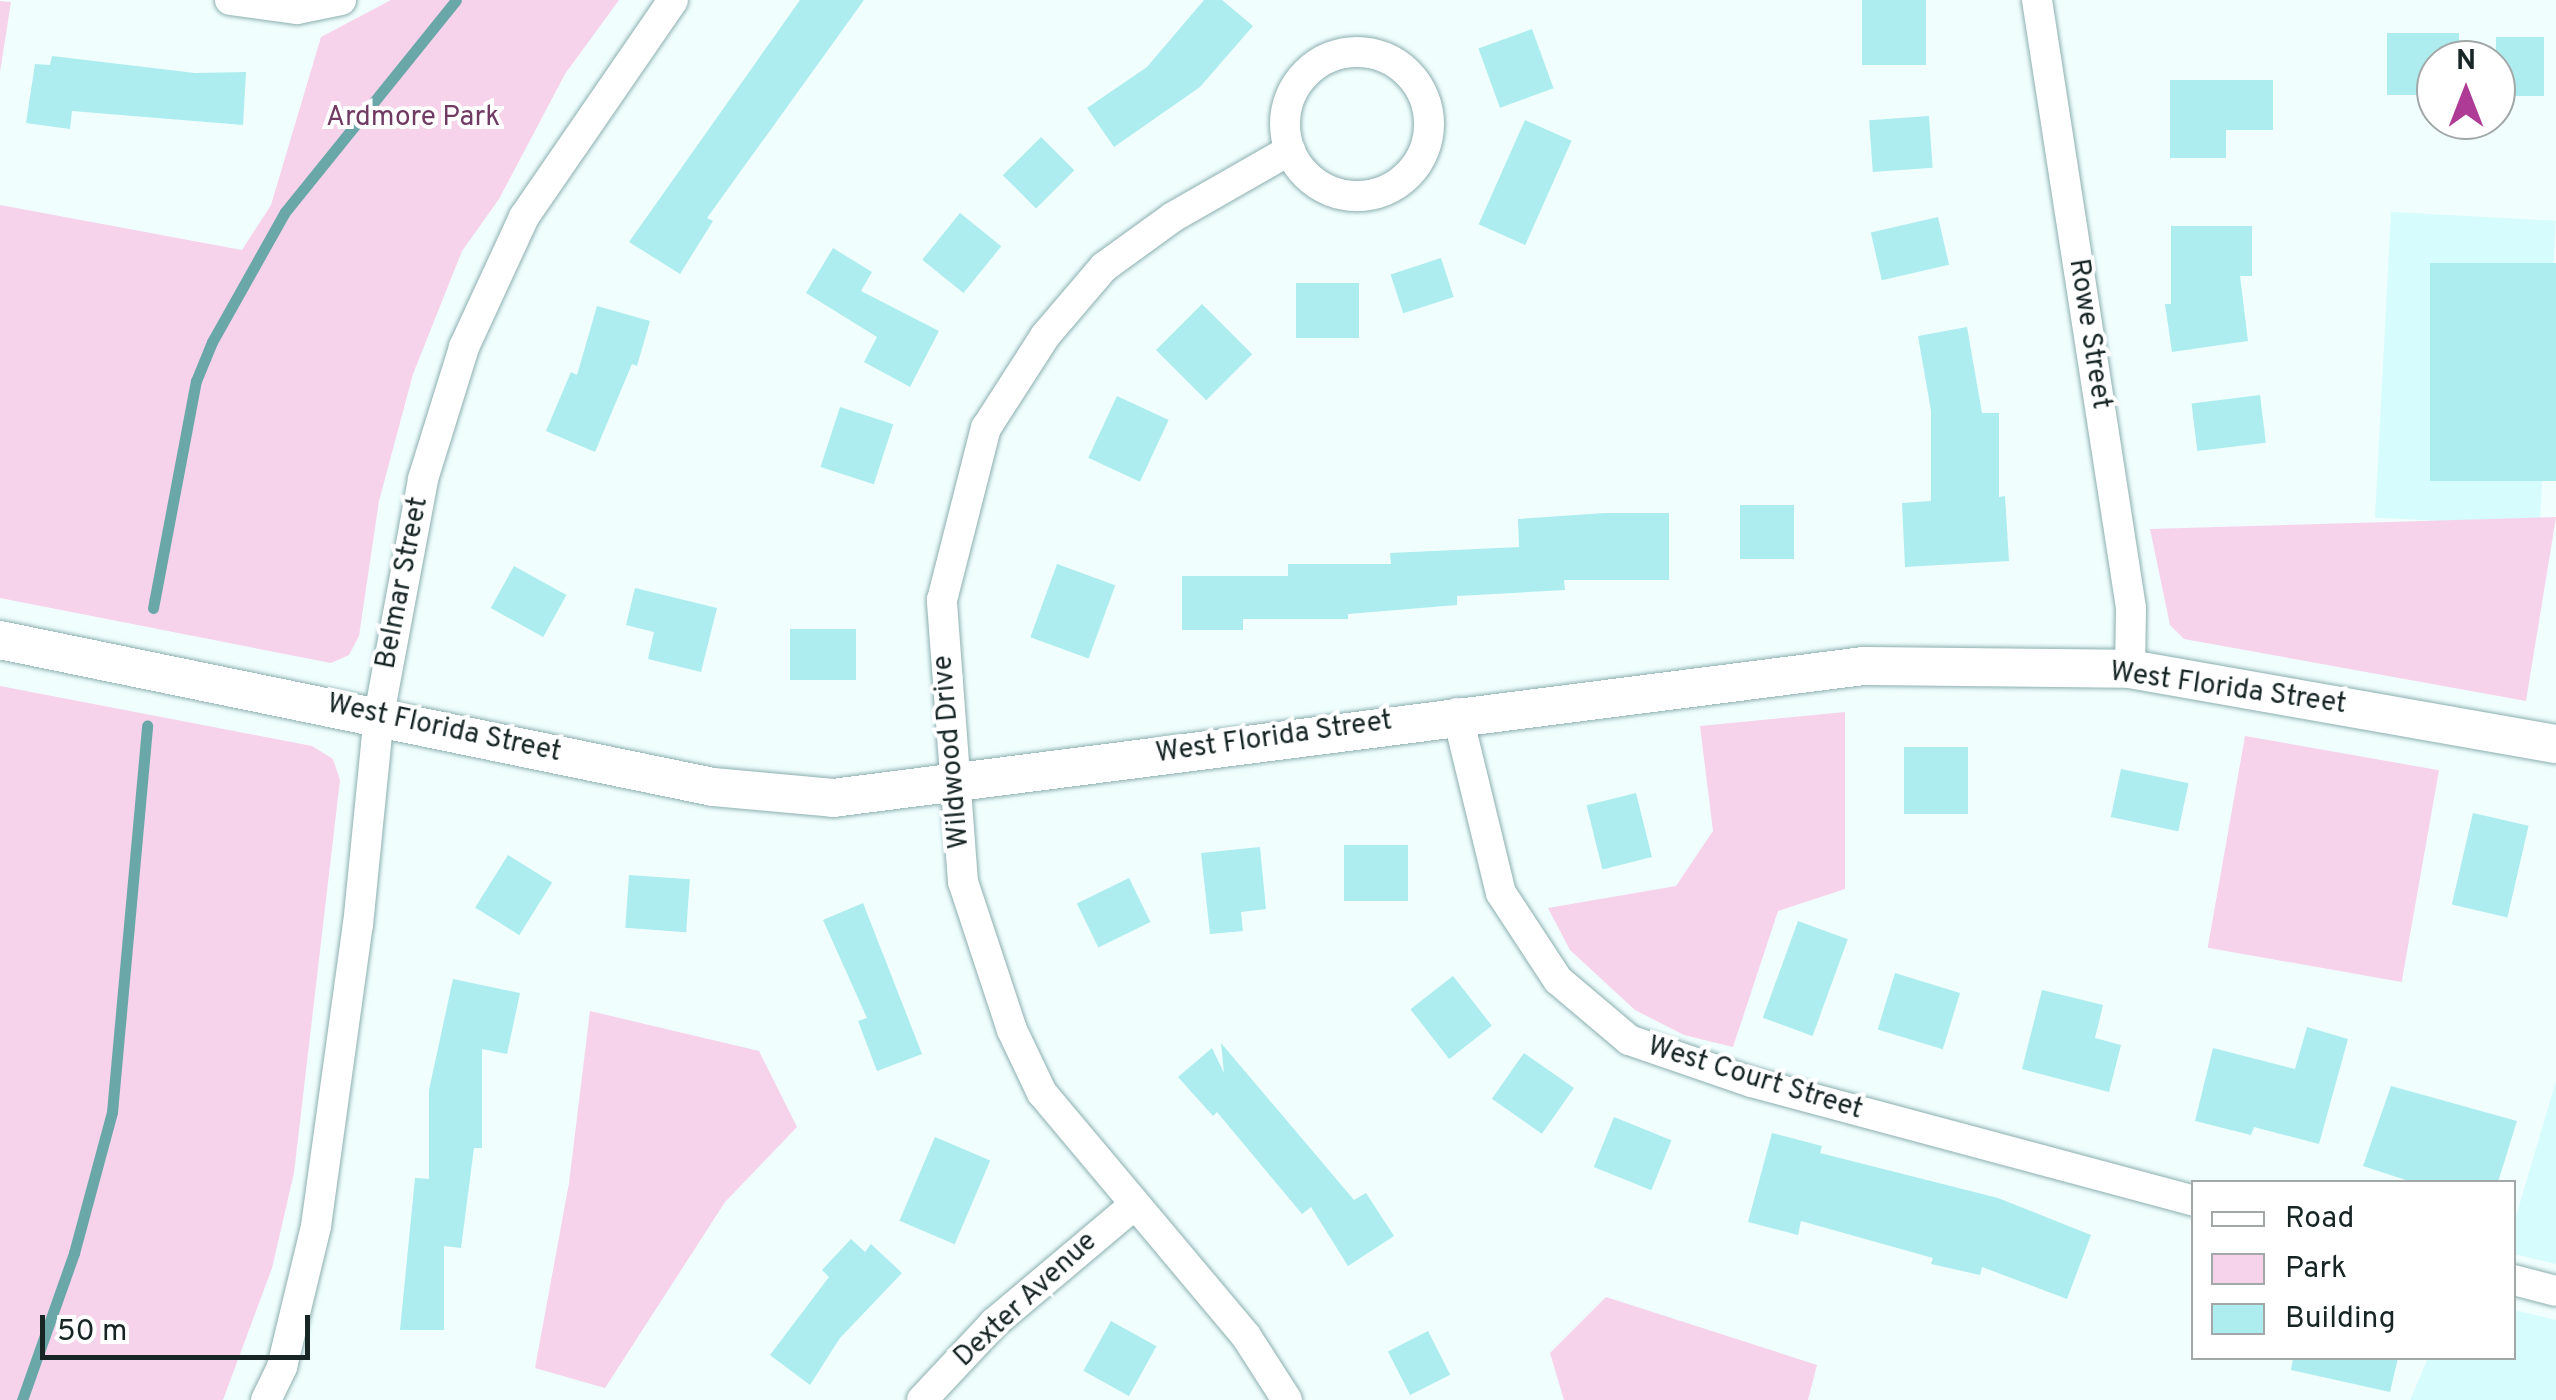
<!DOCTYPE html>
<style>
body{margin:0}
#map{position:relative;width:2556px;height:1400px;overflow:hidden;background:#f0fefe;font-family:Overpass,sans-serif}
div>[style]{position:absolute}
.built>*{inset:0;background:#d7fcfd;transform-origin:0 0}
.green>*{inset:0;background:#f6d2eb;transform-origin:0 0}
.stream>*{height:11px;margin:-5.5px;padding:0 5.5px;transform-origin:5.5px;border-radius:5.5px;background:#6aa7a9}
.building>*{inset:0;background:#aeedef;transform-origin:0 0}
.roads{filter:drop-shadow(0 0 2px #8caeaf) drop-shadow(0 0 2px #8caeaf)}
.minor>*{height:30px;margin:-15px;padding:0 15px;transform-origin:15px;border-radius:15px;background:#fff}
.minor>.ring{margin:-15px;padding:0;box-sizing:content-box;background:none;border:30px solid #fff;border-radius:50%}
.tertiary>*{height:38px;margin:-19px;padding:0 19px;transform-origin:19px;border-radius:19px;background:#fff}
span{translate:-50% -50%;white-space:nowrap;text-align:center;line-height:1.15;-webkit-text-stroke:8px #fff;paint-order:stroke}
.park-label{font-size:28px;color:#703b63}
.street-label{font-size:28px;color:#172525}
.legend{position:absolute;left:2191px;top:1180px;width:325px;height:180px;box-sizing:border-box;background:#fff;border:2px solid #a2a8a8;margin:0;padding:12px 18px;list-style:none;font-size:30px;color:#172525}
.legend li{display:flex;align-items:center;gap:20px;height:50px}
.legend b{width:50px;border:2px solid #a2a8a8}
.north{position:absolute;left:2416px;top:40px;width:100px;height:100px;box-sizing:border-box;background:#fff;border:2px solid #a2a8a8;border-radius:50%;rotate:0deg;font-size:28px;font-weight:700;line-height:40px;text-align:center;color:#172525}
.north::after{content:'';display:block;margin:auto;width:35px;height:45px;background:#ae3b95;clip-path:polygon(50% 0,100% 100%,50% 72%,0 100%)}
.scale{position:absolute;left:40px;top:1315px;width:270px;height:45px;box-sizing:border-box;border:5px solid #172525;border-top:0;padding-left:12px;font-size:30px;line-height:35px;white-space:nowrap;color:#172525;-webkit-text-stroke:8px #fff;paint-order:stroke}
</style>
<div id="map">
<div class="built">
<div style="left:2391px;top:212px;width:165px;height:306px;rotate:3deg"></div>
<div style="clip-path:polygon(2556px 1081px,2556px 1264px,2514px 1254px,2514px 1223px)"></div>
<div style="clip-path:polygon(2514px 1310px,2556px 1320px,2556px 1400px,2410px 1400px,2428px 1358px,2514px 1358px)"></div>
</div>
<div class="green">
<div style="clip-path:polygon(391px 0,619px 0,565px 74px,499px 199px,462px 251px,413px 374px,379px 501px,359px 636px,349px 655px,331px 663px,0 598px,0 205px,242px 250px,271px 205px,321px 37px)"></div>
<div style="clip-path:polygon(0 1px,11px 2px,0 72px)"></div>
<div style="clip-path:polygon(2556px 517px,2526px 701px,2184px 639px,2170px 625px,2150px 529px)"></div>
<div style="clip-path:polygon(0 686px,312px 746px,333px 759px,340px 780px,294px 1173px,272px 1268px,223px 1400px,0 1400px)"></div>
<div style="clip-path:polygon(1845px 712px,1845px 889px,1778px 911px,1733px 1047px,1684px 1035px,1635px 1010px,1570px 950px,1548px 908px,1676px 886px,1713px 831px,1700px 726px)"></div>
<div style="left:2245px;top:736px;width:197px;height:215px;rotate:10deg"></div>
<div style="clip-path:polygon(590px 1011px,759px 1051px,797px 1127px,725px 1202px,605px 1388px,535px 1368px,569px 1183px)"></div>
<div style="clip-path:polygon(1606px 1297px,1817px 1365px,1808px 1400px,1564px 1400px,1550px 1353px)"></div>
</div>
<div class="stream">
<div style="left:153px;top:608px;width:231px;rotate:-79.3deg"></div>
<div style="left:196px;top:381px;width:42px;rotate:-67.7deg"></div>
<div style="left:212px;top:342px;width:149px;rotate:-60.7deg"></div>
<div style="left:285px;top:212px;width:272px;rotate:-51.1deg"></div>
<div style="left:22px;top:1400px;width:156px;rotate:-70.5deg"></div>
<div style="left:74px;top:1253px;width:146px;rotate:-74.9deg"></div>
<div style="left:112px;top:1112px;width:388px;rotate:-84.8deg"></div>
</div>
<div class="building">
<div style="clip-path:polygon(800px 0,864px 0,707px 218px,713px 221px,680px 274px,629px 242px)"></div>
<div style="clip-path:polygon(1204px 0,1222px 0,1253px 26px,1200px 87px,1114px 147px,1087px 108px,1147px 67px)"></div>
<div style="left:1862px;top:0;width:64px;height:65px"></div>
<div style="left:1532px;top:29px;width:63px;height:57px;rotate:70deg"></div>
<div style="clip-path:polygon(2387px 33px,2459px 33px,2459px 60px,2436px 60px,2436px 95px,2387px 95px)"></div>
<div style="left:2496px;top:37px;width:48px;height:59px"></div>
<div style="clip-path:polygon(52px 56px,195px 73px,246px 72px,243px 125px,72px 111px,70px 129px,26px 123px,35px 64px,50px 65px)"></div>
<div style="clip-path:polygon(2170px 80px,2273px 80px,2273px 130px,2226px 130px,2226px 158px,2170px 158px)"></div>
<div style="left:1929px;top:116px;width:52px;height:60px;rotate:86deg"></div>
<div style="left:1525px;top:120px;width:51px;height:114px;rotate:24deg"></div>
<div style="left:1041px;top:137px;width:47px;height:54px;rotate:45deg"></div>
<div style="left:960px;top:213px;width:53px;height:60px;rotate:39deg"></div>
<div style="left:1938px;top:217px;width:49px;height:69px;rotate:77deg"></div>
<div style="clip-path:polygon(2171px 226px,2252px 226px,2252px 276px,2240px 276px,2248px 341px,2172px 352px,2165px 304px,2171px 304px)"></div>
<div style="clip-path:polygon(833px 248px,872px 272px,861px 291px,939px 331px,910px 387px,864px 362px,877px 337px,806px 293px)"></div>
<div style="left:1441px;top:258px;width:41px;height:53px;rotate:72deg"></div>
<div style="left:2430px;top:263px;width:126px;height:218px"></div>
<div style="left:1296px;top:283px;width:63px;height:55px"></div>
<div style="left:1202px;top:304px;width:71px;height:65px;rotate:45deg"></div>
<div style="clip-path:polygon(597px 306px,650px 321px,637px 366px,632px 364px,595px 452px,546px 431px,571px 372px,577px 375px)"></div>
<div style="clip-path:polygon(1967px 327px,1982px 413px,1999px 413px,1999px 497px,2005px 496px,2009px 561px,1905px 567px,1902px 503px,1931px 501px,1931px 411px,1918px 336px)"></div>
<div style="left:2260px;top:395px;width:48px;height:69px;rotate:83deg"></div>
<div style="left:1117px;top:396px;width:57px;height:68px;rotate:25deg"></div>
<div style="left:840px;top:407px;width:56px;height:63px;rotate:18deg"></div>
<div style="left:1740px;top:505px;width:54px;height:54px"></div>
<div style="clip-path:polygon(1605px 513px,1669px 513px,1669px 580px,1564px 580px,1565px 590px,1457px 596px,1457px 605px,1348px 614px,1348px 619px,1243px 619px,1243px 630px,1182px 630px,1182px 576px,1288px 576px,1288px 564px,1391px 564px,1390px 553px,1519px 547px,1518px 519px)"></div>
<div style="left:1057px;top:564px;width:62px;height:78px;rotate:20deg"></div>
<div style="left:514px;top:566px;width:60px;height:48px;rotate:29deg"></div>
<div style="clip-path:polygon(635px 588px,717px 608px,701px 672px,648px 659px,654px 632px,626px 625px)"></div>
<div style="left:790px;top:629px;width:66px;height:51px"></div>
<div style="left:1904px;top:747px;width:64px;height:67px"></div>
<div style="left:2121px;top:769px;width:69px;height:49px;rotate:12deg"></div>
<div style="left:1636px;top:793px;width:66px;height:51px;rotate:76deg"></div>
<div style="left:2473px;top:813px;width:57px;height:94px;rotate:13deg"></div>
<div style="left:1344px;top:845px;width:64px;height:56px"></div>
<div style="clip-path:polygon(1260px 847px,1266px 909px,1241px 912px,1243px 931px,1210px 934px,1201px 853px)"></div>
<div style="left:508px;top:855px;width:52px;height:62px;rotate:32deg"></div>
<div style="left:629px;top:875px;width:61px;height:53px;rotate:4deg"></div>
<div style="left:1129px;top:878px;width:49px;height:58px;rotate:64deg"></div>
<div style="clip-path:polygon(863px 903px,922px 1054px,877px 1071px,858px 1021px,867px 1018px,823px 920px)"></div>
<div style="left:1798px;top:921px;width:53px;height:103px;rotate:20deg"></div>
<div style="left:1895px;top:973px;width:68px;height:59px;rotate:17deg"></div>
<div style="left:1453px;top:976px;width:63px;height:54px;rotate:52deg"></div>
<div style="clip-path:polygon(453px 979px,520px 993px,507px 1054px,482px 1049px,482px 1148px,474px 1148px,461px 1248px,444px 1246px,444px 1330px,400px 1330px,415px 1178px,429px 1179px,429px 1090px)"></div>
<div style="clip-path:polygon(2042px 990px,2103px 1005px,2095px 1038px,2121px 1045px,2109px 1092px,2022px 1069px)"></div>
<div style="clip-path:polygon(2307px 1027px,2348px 1039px,2319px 1144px,2254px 1127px,2251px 1135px,2195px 1121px,2213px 1048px,2295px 1069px)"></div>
<div style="clip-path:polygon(1221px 1043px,1354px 1200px,1366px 1193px,1394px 1236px,1348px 1266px,1311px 1207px,1302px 1214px,1217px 1112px,1213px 1116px,1178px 1077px,1212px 1048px,1224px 1073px)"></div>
<div style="left:1524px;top:1053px;width:61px;height:56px;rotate:35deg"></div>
<div style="clip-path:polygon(2391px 1086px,2517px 1121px,2498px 1182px,2412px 1182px,2363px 1166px)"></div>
<div style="left:1614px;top:1117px;width:62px;height:54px;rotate:22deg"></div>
<div style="clip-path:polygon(1772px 1133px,1822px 1146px,1820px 1153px,1998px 1198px,2091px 1235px,2067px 1299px,1982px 1267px,1980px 1275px,1931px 1264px,1933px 1258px,1801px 1221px,1798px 1235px,1748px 1222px)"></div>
<div style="left:935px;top:1137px;width:60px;height:91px;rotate:23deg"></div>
<div style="clip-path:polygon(851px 1239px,865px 1252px,871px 1244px,902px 1273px,840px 1338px,810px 1385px,770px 1355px,829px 1277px,822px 1270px)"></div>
<div style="left:1111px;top:1321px;width:52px;height:57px;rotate:29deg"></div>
<div style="left:1428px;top:1331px;width:49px;height:45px;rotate:63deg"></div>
<div style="clip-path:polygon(2293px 1358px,2398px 1358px,2390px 1392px,2291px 1370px)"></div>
</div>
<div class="roads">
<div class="minor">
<div style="left:230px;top:0;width:68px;rotate:7.7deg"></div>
<div style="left:297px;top:9px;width:45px;rotate:-11.6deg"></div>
<div style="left:2037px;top:0;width:615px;rotate:81.21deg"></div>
<div style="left:2131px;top:608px;width:61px;rotate:90.9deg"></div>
<div class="ring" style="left:1285px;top:52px;width:114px;height:114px"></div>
<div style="left:1457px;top:713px;width:185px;rotate:76.3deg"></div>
<div style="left:1501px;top:893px;width:104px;rotate:56.8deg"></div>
<div style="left:1558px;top:980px;width:93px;rotate:40.2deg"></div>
<div style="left:1629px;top:1040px;width:129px;rotate:19deg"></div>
<div style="left:1751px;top:1082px;width:459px;rotate:15deg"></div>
<div style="left:2514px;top:1280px;width:43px;rotate:14.7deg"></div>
<div style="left:266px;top:1400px;width:37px;rotate:-64deg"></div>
<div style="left:282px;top:1367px;width:145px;rotate:-76.4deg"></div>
<div style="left:316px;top:1226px;width:304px;rotate:-82.1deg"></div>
<div style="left:358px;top:925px;width:211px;rotate:-84.3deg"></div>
<div style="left:379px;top:715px;width:240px;rotate:-79.4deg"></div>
<div style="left:423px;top:479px;width:138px;rotate:-72.7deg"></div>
<div style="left:464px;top:347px;width:143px;rotate:-65.2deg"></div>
<div style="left:524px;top:217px;width:263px;rotate:-55.5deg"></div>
<div style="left:922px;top:1400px;width:105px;rotate:-46.9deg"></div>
<div style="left:994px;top:1323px;width:183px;rotate:-40.1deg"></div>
<div style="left:1287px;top:1400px;width:76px;rotate:-122.6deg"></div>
<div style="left:1246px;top:1336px;width:317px;rotate:-130deg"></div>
<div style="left:1042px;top:1093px;width:70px;rotate:-115.5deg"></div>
<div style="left:1012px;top:1030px;width:156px;rotate:-108.3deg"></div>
<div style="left:963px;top:882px;width:283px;rotate:-94.3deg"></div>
<div style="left:942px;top:600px;width:178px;rotate:-75.7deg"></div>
<div style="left:986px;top:428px;width:109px;rotate:-57.3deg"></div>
<div style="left:1045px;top:336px;width:91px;rotate:-49.5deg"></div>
<div style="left:1104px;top:267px;width:85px;rotate:-35.9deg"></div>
<div style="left:1173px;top:217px;width:135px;rotate:-29.8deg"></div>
</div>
<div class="tertiary">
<div style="left:0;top:640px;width:728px;rotate:11.65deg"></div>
<div style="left:713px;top:787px;width:121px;rotate:5.2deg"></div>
<div style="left:833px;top:798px;width:1038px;rotate:-7.3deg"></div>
<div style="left:1863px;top:666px;width:267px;rotate:0.6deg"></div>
<div style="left:2130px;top:669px;width:433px;rotate:10deg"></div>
</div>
</div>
<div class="park-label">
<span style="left:413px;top:118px">Ardmore Park</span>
</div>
<div class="street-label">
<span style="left:2089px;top:334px;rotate:81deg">Rowe Street</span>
<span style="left:403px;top:583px;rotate:-79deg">Belmar Street</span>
<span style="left:2228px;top:689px;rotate:8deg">West Florida Street</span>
<span style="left:444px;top:729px;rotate:12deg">West Florida Street</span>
<span style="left:1274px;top:738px;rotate:-8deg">West Florida Street</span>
<span style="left:952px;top:752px;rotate:-95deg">Wildwood Drive</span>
<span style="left:1755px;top:1079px;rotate:17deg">West Court Street</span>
<span style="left:1026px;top:1300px;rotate:-43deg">Dexter Avenue</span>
</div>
<ul class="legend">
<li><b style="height:12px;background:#fff"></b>Road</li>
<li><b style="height:28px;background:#f6d2eb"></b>Park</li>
<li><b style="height:28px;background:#aeedef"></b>Building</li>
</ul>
<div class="north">N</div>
<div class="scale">50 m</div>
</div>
